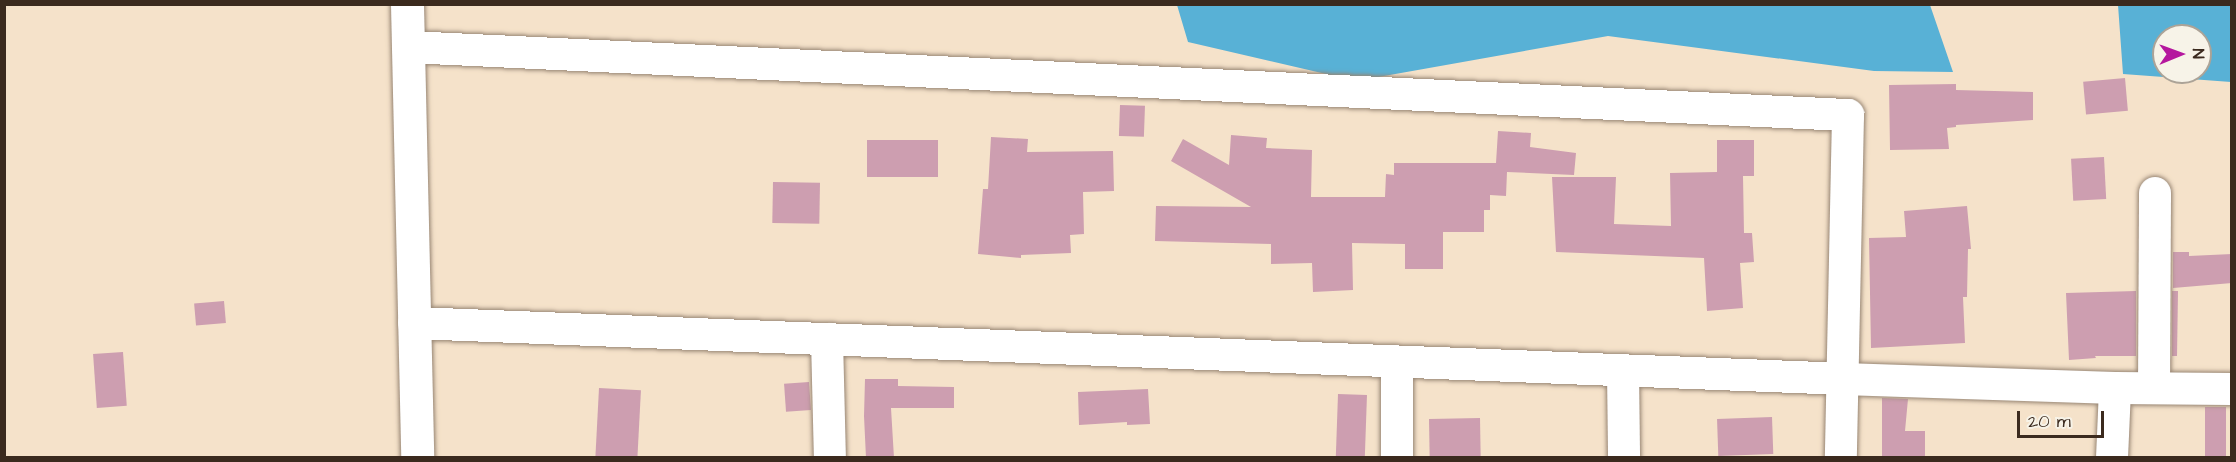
<!DOCTYPE html>
<style>
body{margin:0}
#map{position:relative;width:2236px;height:462px;overflow:hidden;background:#f5e2ca;font-family:"Architects Daughter",sans-serif}
div>[style]{position:absolute}
.water>*{inset:0;background:#58b1d6}
.building>*{inset:0;background:#cd9eb0;transform-origin:0 0}
.roads{filter:drop-shadow(0 0 2px #988674) drop-shadow(0 0 2px #988674)}
.minor>*{height:32px;margin:-16px;padding:0 16px;transform-origin:16px;border-radius:16px;background:#fff}
.highway>*{height:33px;margin:-16.5px;padding:0 16.5px;transform-origin:16.5px;border-radius:16.5px;background:#fff}
span{translate:-50% -50%;white-space:nowrap;text-align:center;line-height:1.15;-webkit-text-stroke:5px #f7f3e8;paint-order:stroke}
.frame{position:absolute;inset:0;border:6px solid #3b2a1e;pointer-events:none}
.north{position:absolute;left:2152px;top:24px;width:60px;height:60px;box-sizing:border-box;background:#f7f3e8;border:2px solid #aca397;border-radius:50%;rotate:89deg;font-size:16px;font-weight:700;line-height:24px;text-align:center;color:#3b2a1e}
.north::after{content:'';display:block;margin:auto;width:21px;height:27px;background:#b5179e;clip-path:polygon(50% 0,100% 100%,50% 72%,0 100%)}
.scale{position:absolute;left:2017px;top:411px;width:87px;height:27px;box-sizing:border-box;border:3px solid #3b2a1e;border-top:0;padding-left:8px;font-size:18px;line-height:21px;white-space:nowrap;color:#3b2a1e;-webkit-text-stroke:4px #f7f3e8;paint-order:stroke}
</style>
<div id="map">
<div class="water">
<div style="clip-path:polygon(1177px 5px,1930px 5px,1953px 72px,1874px 71px,1608px 36px,1356px 81px,1188px 42px)"></div>
<div style="clip-path:polygon(evenodd,2118px 5px,2231px 5px,2231px 82px,2123px 74px,2118px 5px,2164px 36px,2200px 36px,2200px 72px,2164px 72px,2164px 36px)"></div>
</div>
<div class="building">
<div style="left:2125px;top:78px;width:33px;height:42px;rotate:85deg"></div>
<div style="clip-path:polygon(1956px 84px,1956px 90px,2033px 92px,2033px 120px,1956px 125px,1956px 127px,1947px 128px,1949px 149px,1890px 150px,1889px 85px)"></div>
<div style="left:1120px;top:105px;width:25px;height:31px;rotate:2deg"></div>
<div style="clip-path:polygon(1498px 131px,1531px 133px,1530px 147px,1576px 153px,1574px 175px,1507px 172px,1506px 196px,1490px 195px,1490px 210px,1484px 210px,1484px 232px,1443px 232px,1443px 269px,1405px 269px,1405px 244px,1352px 243px,1353px 290px,1313px 292px,1312px 263px,1271px 264px,1271px 244px,1155px 241px,1156px 206px,1251px 207px,1171px 161px,1183px 139px,1229px 165px,1231px 135px,1267px 138px,1266px 148px,1312px 150px,1311px 197px,1385px 197px,1386px 174px,1394px 175px,1394px 163px,1496px 163px)"></div>
<div style="clip-path:polygon(991px 137px,1028px 139px,1027px 152px,1113px 151px,1114px 191px,1083px 192px,1084px 234px,1070px 235px,1071px 253px,1021px 255px,1021px 258px,978px 254px,983px 189px,988px 189px)"></div>
<div style="left:867px;top:140px;width:71px;height:37px"></div>
<div style="clip-path:polygon(1717px 140px,1754px 140px,1754px 176px,1743px 176px,1744px 233px,1752px 233px,1754px 262px,1740px 263px,1743px 308px,1707px 311px,1704px 258px,1556px 252px,1552px 177px,1616px 177px,1614px 224px,1671px 226px,1670px 173px,1717px 172px)"></div>
<div style="left:2104px;top:157px;width:42px;height:33px;rotate:87deg"></div>
<div style="left:773px;top:182px;width:47px;height:41px;rotate:1deg"></div>
<div style="clip-path:polygon(1967px 206px,1971px 249px,1968px 249px,1967px 297px,1963px 297px,1965px 343px,1871px 348px,1869px 238px,1906px 237px,1904px 211px)"></div>
<div style="clip-path:polygon(2173px 252px,2189px 252px,2189px 256px,2232px 254px,2232px 283px,2173px 288px)"></div>
<div style="clip-path:polygon(2136px 291px,2136px 356px,2095px 356px,2096px 358px,2069px 360px,2066px 293px)"></div>
<div style="clip-path:polygon(2172px 291px,2178px 291px,2177px 356px,2172px 356px)"></div>
<div style="left:224px;top:301px;width:22px;height:30px;rotate:85deg"></div>
<div style="left:123px;top:352px;width:54px;height:30px;rotate:86deg"></div>
<div style="clip-path:polygon(865px 379px,898px 379px,898px 386px,954px 387px,954px 408px,891px 408px,894px 458px,866px 458px,864px 416px)"></div>
<div style="left:809px;top:382px;width:28px;height:25px;rotate:86deg"></div>
<div style="left:599px;top:388px;width:42px;height:70px;rotate:3deg"></div>
<div style="clip-path:polygon(1148px 389px,1150px 424px,1127px 425px,1127px 422px,1079px 425px,1078px 392px)"></div>
<div style="left:1338px;top:394px;width:29px;height:64px;rotate:2deg"></div>
<div style="clip-path:polygon(1882px 398px,1908px 399px,1905px 431px,1925px 431px,1925px 458px,1882px 458px)"></div>
<div style="left:2205px;top:407px;width:21px;height:51px"></div>
<div style="left:1772px;top:417px;width:37px;height:55px;rotate:88deg"></div>
<div style="left:1480px;top:418px;width:40px;height:51px;rotate:89deg"></div>
</div>
<div class="roads">
<div class="minor">
<div style="left:409px;top:47px;width:1441px;rotate:2.71deg"></div>
<div style="left:1848px;top:115px;width:343px;rotate:91.2deg"></div>
<div style="left:414px;top:323px;width:1430px;rotate:2.24deg"></div>
<div style="left:1843px;top:379px;width:272px;rotate:1.9deg"></div>
<div style="left:2115px;top:388px;width:117px;rotate:0.5deg"></div>
<div style="left:827px;top:339px;width:119px;rotate:88.6deg"></div>
<div style="left:1397px;top:362px;width:96px;rotate:90deg"></div>
<div style="left:1623px;top:371px;width:87px;rotate:89.3deg"></div>
<div style="left:2154px;top:388px;width:195px;rotate:-89.7deg"></div>
<div style="left:2112px;top:458px;width:70px;rotate:-87.5deg"></div>
</div>
<div class="highway">
<div style="left:407px;top:4px;width:454px;rotate:88.7deg"></div>
</div>
</div>
<div class="frame"></div>
<div class="north">N</div>
<div class="scale">20 m</div>
</div>
